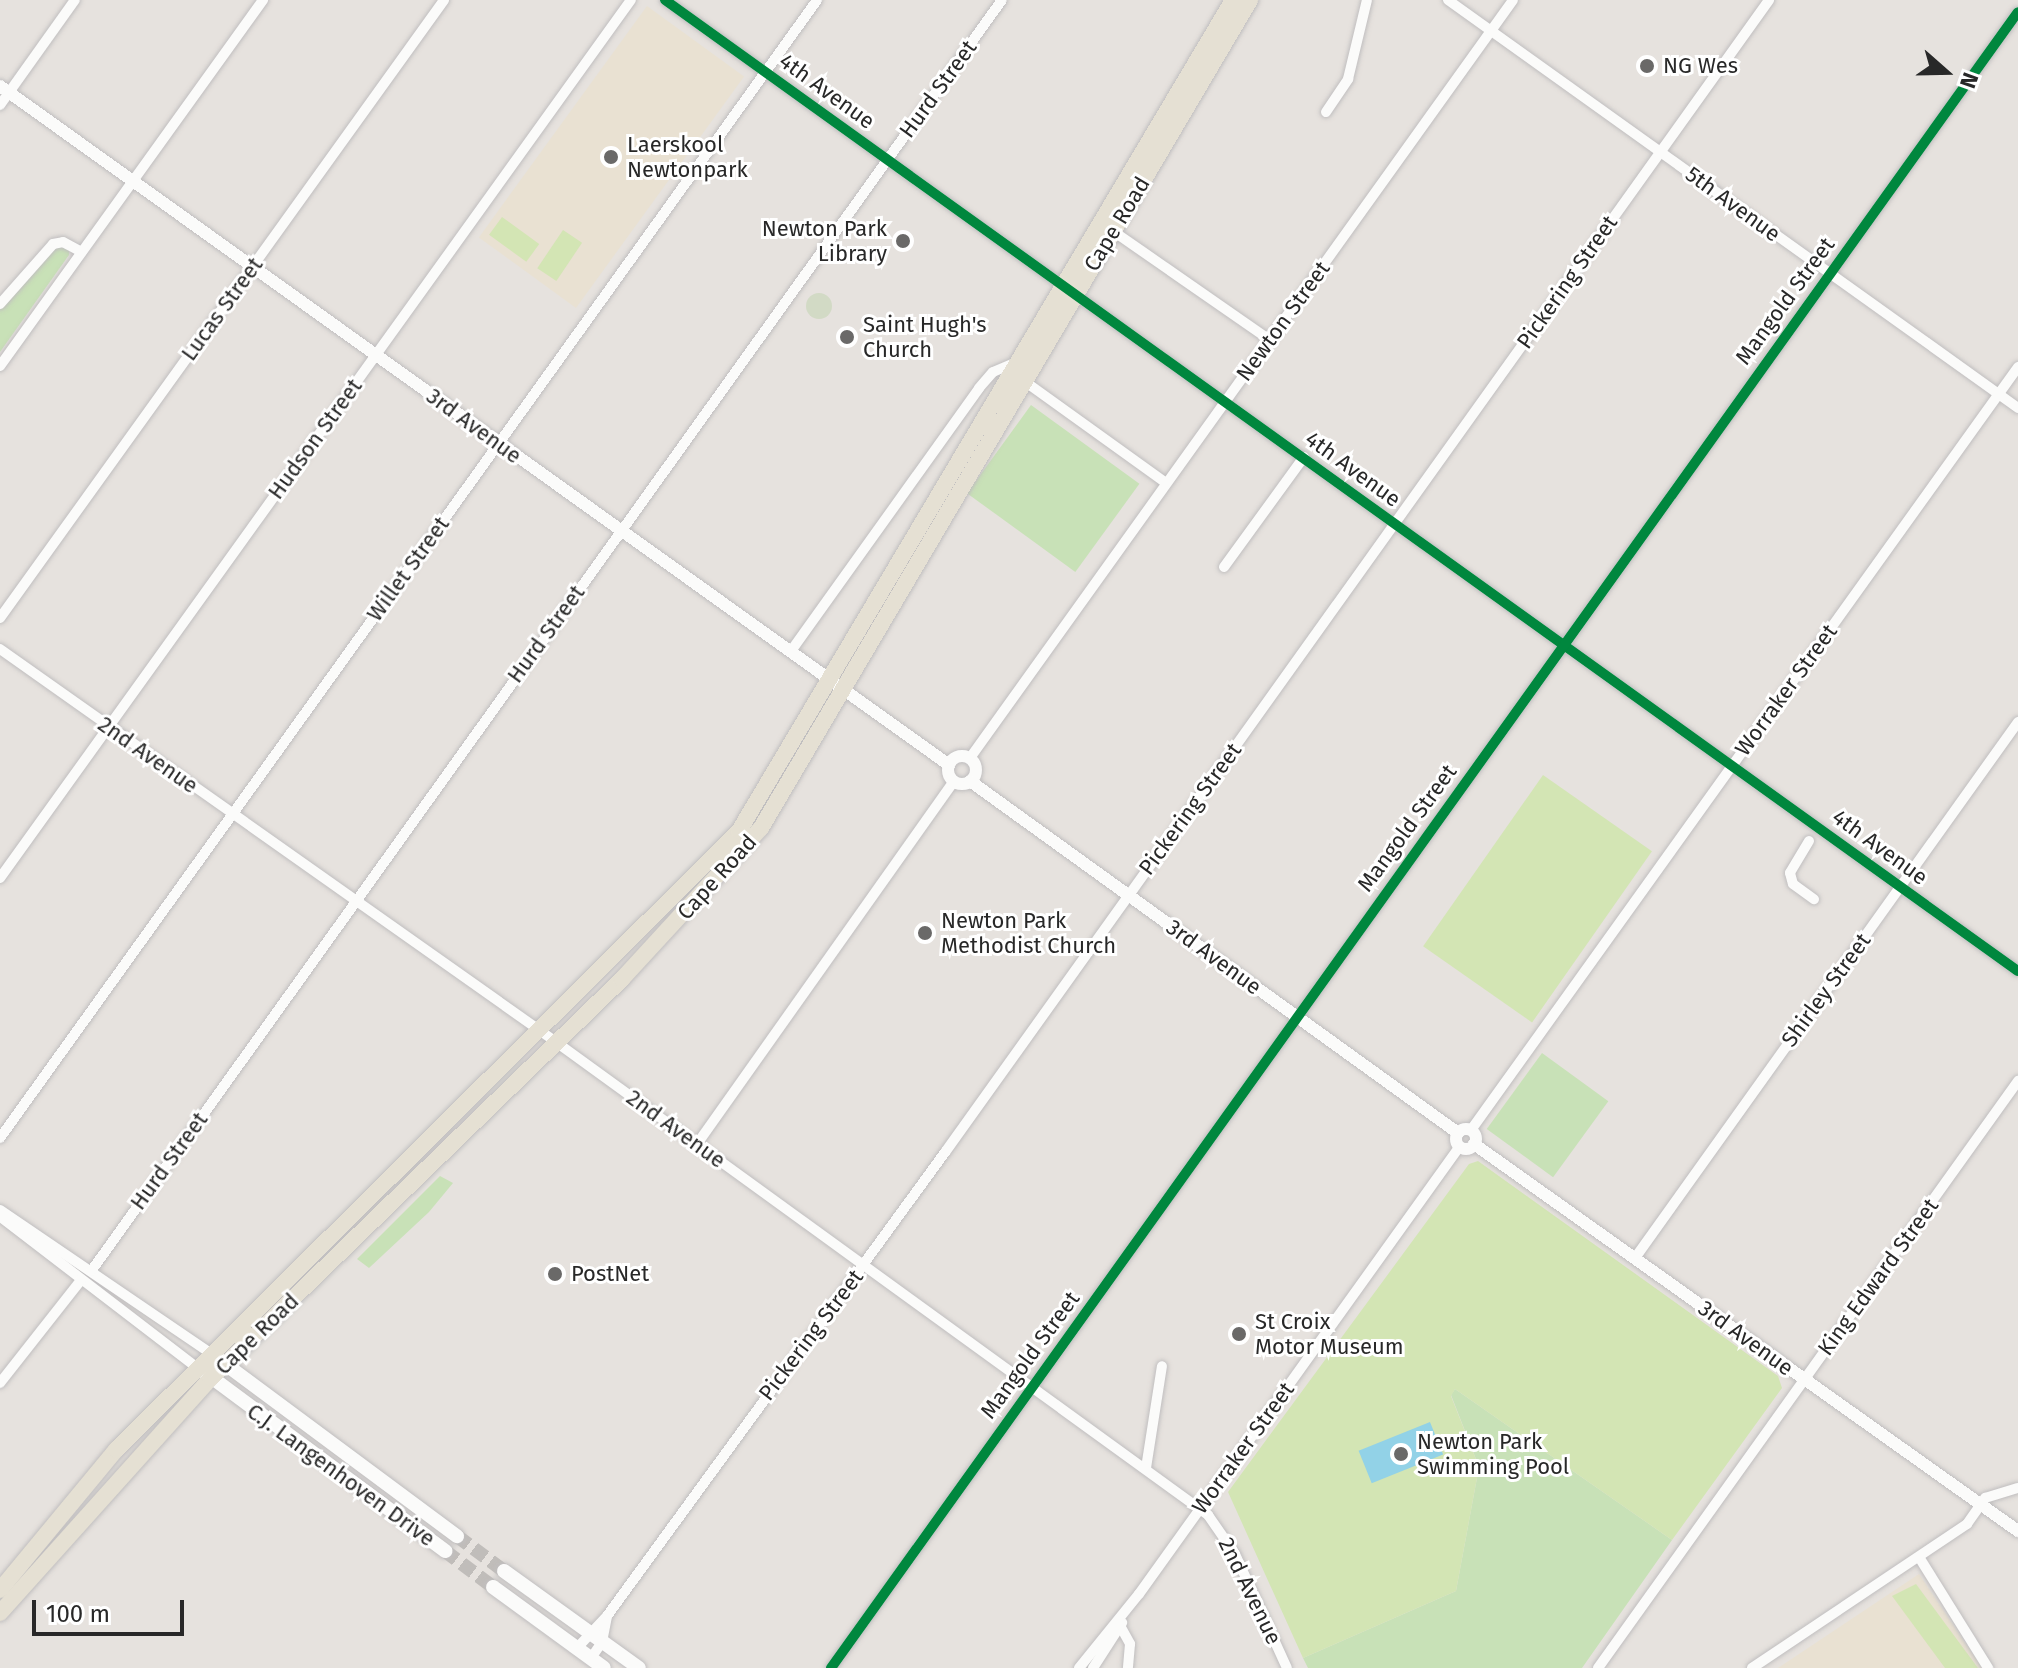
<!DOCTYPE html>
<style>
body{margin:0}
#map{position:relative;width:2018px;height:1668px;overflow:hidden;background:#e6e2de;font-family:"Fira Sans",sans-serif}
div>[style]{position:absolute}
.education>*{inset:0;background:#e9e1d2;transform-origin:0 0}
.green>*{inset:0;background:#c8e1b7;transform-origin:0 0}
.cemetery>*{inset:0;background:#d2dac5}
.round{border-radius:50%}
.pitch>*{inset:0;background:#d3e5b4;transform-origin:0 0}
.water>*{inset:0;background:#92d2e7;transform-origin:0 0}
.secondary-tunnel>*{height:14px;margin-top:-7px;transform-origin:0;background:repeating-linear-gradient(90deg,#c0bdba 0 14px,transparent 0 21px)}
.roads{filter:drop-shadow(0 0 2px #c0bebf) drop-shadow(0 0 2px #c0bebf)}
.minor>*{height:10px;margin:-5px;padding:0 5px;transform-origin:5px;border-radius:5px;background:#fbfbfa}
.tertiary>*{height:12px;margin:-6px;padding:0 6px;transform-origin:6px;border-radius:6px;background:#fbfbfa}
.tertiary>.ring{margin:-6px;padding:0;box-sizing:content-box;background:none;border:12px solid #fbfbfa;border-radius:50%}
.secondary>*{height:14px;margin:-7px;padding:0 7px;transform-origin:7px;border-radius:7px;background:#fbfbfa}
.primary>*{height:16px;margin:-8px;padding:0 8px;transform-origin:8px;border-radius:8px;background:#e5e0d3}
.cycleway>*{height:10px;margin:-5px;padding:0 5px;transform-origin:5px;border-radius:5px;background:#00873e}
.dots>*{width:22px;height:22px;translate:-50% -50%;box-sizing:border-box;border:4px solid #fff;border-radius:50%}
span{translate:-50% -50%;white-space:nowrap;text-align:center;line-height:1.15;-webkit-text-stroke:6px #fff;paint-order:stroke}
.poi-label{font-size:22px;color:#282828}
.left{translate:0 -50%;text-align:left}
.right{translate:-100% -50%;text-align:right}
.street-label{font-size:22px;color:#282828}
.north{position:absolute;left:1906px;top:32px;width:80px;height:80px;-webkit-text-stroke:6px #fff;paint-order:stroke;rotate:110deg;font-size:22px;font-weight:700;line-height:32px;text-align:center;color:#282828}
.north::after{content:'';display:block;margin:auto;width:28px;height:36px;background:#282828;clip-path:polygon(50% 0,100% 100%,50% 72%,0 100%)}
.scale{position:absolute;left:32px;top:1600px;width:152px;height:36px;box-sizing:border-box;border:4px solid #282828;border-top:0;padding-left:10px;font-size:24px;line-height:28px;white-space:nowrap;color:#282828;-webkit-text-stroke:6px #fff;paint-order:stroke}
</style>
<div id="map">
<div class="education">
<div style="left:647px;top:6px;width:120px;height:286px;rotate:36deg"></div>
<div style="clip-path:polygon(1919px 1574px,1982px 1668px,1778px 1668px)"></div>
</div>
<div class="green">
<div style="clip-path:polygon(60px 246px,69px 250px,69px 255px,0 352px,0 310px,53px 248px)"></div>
<div style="left:1031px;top:405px;width:134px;height:109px;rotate:36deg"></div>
<div style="left:1542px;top:1053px;width:82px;height:94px;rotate:36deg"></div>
<div style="clip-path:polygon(440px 1176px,453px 1183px,429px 1212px,369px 1268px,357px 1259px)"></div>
<div style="clip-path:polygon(1455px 1389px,1672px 1540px,1582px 1668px,1308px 1668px,1303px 1658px,1456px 1591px,1479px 1467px,1451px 1395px)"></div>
</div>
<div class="cemetery">
<div class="round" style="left:806px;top:293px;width:26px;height:26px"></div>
</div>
<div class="pitch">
<div style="left:502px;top:217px;width:46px;height:22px;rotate:36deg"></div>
<div style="left:563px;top:230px;width:23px;height:46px;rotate:34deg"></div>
<div style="left:1543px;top:775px;width:133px;height:209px;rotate:35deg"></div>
<div style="clip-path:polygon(1478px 1161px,1778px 1376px,1782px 1388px,1672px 1540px,1455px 1389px,1451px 1396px,1479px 1467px,1456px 1591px,1303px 1658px,1228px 1492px,1469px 1164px)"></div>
<div style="clip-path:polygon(1916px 1584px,1978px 1668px,1945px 1668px,1892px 1596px)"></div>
</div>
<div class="water">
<div style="left:1430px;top:1422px;width:35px;height:77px;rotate:68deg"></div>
</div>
<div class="secondary-tunnel">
<div style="left:457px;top:1536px;width:59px;rotate:36.7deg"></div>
<div style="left:445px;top:1551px;width:60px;rotate:36.9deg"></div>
</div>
<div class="roads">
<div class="minor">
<div style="left:665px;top:0;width:1665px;rotate:35.67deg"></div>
<div style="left:1448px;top:0;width:701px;rotate:35.59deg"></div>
<div style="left:0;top:105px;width:129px;rotate:-54.5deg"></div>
<div style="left:1326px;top:112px;width:40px;rotate:-56deg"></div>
<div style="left:1348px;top:79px;width:81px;rotate:-76.5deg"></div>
<div style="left:1113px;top:231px;width:191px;rotate:34.8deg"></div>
<div style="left:0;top:304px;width:80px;rotate:-48.5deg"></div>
<div style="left:53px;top:244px;width:10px;rotate:-11deg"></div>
<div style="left:63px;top:242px;width:21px;rotate:28deg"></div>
<div style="left:0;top:366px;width:451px;rotate:-54.3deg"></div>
<div style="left:1027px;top:383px;width:170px;rotate:35.7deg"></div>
<div style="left:1224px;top:567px;width:136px;rotate:-54deg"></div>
<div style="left:0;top:618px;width:761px;rotate:-54.3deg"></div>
<div style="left:0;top:649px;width:681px;rotate:35.25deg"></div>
<div style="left:556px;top:1042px;width:806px;rotate:35.96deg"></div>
<div style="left:1208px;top:1515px;width:47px;rotate:55.3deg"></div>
<div style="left:1235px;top:1554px;width:125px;rotate:65.5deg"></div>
<div style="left:791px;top:651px;width:323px;rotate:-54.4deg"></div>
<div style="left:979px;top:388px;width:21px;rotate:-49deg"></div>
<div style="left:993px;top:372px;width:25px;rotate:-23deg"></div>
<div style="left:970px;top:758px;width:932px;rotate:-54.38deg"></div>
<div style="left:1809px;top:841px;width:37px;rotate:121deg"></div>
<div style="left:1790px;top:873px;width:11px;rotate:75deg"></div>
<div style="left:1793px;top:884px;width:26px;rotate:36deg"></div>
<div style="left:0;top:878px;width:1081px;rotate:-54.3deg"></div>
<div style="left:1471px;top:1130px;width:939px;rotate:-54.36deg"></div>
<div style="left:0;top:1138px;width:1401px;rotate:-54.32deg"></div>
<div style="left:697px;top:1144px;width:445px;rotate:-54.7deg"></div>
<div style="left:0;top:1210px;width:258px;rotate:34.2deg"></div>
<div style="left:2px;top:1218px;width:248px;rotate:37.5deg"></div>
<div style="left:1635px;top:1258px;width:659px;rotate:-54.45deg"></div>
<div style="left:92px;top:1270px;width:1562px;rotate:-54.38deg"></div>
<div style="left:0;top:1383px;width:131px;rotate:-51.8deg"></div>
<div style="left:1146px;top:1468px;width:103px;rotate:-81.1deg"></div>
<div style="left:1919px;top:1557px;width:131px;rotate:58.1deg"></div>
<div style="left:1118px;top:1622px;width:25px;rotate:61deg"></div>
<div style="left:1130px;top:1644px;width:24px;rotate:95deg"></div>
<div style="left:577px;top:1648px;width:44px;rotate:-46.8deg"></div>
<div style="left:607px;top:1616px;width:575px;rotate:-53.91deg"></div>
<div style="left:946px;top:1151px;width:1415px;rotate:-54.43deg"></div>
<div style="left:591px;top:1658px;width:19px;rotate:-55deg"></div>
<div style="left:602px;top:1642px;width:26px;rotate:-79deg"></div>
<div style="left:831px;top:1668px;width:2037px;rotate:-54.37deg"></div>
<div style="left:1079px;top:1668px;width:95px;rotate:-51deg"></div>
<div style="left:1139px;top:1594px;width:551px;rotate:-54.38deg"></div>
<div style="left:1093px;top:1668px;width:54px;rotate:-57.2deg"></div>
<div style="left:1598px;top:1668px;width:722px;rotate:-54.42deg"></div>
<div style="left:1752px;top:1668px;width:259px;rotate:-33.8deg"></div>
<div style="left:1967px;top:1524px;width:32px;rotate:-55deg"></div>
<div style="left:1985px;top:1498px;width:34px;rotate:-17deg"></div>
</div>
<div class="tertiary">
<div style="left:0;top:86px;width:1167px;rotate:35.58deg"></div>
<div class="ring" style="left:948px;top:756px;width:16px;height:16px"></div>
<div style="left:970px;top:781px;width:602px;rotate:35.8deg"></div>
<div class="ring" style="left:1456px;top:1129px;width:8px;height:8px"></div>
<div style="left:1474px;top:1144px;width:668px;rotate:35.43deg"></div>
</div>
<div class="secondary">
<div style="left:213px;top:1355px;width:304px;rotate:36.6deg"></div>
<div style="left:203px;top:1371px;width:302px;rotate:36.6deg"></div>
<div style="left:504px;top:1571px;width:166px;rotate:35.7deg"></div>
<div style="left:493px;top:1587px;width:137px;rotate:36.1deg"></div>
</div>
<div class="primary">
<div style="left:0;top:1590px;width:182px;rotate:-50.4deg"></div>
<div style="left:116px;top:1450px;width:878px;rotate:-44.82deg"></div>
<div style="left:739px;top:831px;width:967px;rotate:-59.27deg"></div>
<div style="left:0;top:1613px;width:316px;rotate:-48.1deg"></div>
<div style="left:211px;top:1378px;width:573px;rotate:-44.15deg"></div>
<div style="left:622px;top:979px;width:205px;rotate:-47.4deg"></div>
<div style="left:761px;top:828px;width:962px;rotate:-59.43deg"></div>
</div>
</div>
<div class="cycleway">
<div style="left:665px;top:0;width:1665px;rotate:35.67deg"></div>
<div style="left:831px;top:1668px;width:2037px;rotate:-54.37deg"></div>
</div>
<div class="dots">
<div style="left:1647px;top:66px;background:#6a6968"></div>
<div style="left:611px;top:157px;background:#6a6968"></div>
<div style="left:903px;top:241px;background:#6a6968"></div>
<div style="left:847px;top:337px;background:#6a6968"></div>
<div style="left:925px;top:933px;background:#6a6968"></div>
<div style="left:555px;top:1274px;background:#6a6968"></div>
<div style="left:1239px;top:1334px;background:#6a6968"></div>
<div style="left:1401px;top:1454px;background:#6a6968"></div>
</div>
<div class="poi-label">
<span class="left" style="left:1663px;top:66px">NG Wes</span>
<span class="left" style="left:627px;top:157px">Laerskool<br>Newtonpark</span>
<span class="right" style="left:887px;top:241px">Newton Park<br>Library</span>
<span class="left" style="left:863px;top:337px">Saint Hugh's<br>Church</span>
<span class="left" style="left:941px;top:933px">Newton Park<br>Methodist Church</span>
<span class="left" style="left:571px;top:1274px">PostNet</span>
<span class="left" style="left:1255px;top:1334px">St Croix<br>Motor Museum</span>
<span class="left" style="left:1417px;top:1454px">Newton Park<br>Swimming Pool</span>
</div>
<div class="street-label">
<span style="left:938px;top:89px;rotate:-54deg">Hurd Street</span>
<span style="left:827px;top:91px;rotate:36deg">4th Avenue</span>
<span style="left:1733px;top:204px;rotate:36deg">5th Avenue</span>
<span style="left:1117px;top:224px;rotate:-59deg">Cape Road</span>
<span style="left:1567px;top:282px;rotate:-55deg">Pickering Street</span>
<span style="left:1785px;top:301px;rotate:-54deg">Mangold Street</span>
<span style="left:222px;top:309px;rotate:-54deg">Lucas Street</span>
<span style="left:1283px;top:321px;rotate:-54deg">Newton Street</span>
<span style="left:474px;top:426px;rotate:36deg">3rd Avenue</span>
<span style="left:315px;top:439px;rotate:-54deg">Hudson Street</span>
<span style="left:1353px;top:469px;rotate:36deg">4th Avenue</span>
<span style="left:408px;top:569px;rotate:-54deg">Willet Street</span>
<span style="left:546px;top:634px;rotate:-54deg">Hurd Street</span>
<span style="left:1786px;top:690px;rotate:-54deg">Worraker Street</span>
<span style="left:148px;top:755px;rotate:35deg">2nd Avenue</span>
<span style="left:1190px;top:809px;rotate:-54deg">Pickering Street</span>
<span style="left:1407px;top:828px;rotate:-54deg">Mangold Street</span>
<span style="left:1880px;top:847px;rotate:36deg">4th Avenue</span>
<span style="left:717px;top:877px;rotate:-48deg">Cape Road</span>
<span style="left:1214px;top:957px;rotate:36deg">3rd Avenue</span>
<span style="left:1826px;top:990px;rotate:-54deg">Shirley Street</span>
<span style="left:676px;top:1129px;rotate:36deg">2nd Avenue</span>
<span style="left:169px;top:1161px;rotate:-54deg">Hurd Street</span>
<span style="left:1878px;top:1277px;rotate:-54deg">King Edward Street</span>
<span style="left:257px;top:1334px;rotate:-44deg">Cape Road</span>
<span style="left:811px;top:1335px;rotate:-53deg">Pickering Street</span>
<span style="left:1746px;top:1338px;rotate:36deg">3rd Avenue</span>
<span style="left:1030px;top:1355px;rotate:-54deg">Mangold Street</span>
<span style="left:1243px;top:1448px;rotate:-54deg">Worraker Street</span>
<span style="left:341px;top:1475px;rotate:36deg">C.J. Langenhoven Drive</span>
<span style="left:1250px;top:1591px;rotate:64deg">2nd Avenue</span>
</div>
<div class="north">N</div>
<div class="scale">100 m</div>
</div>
